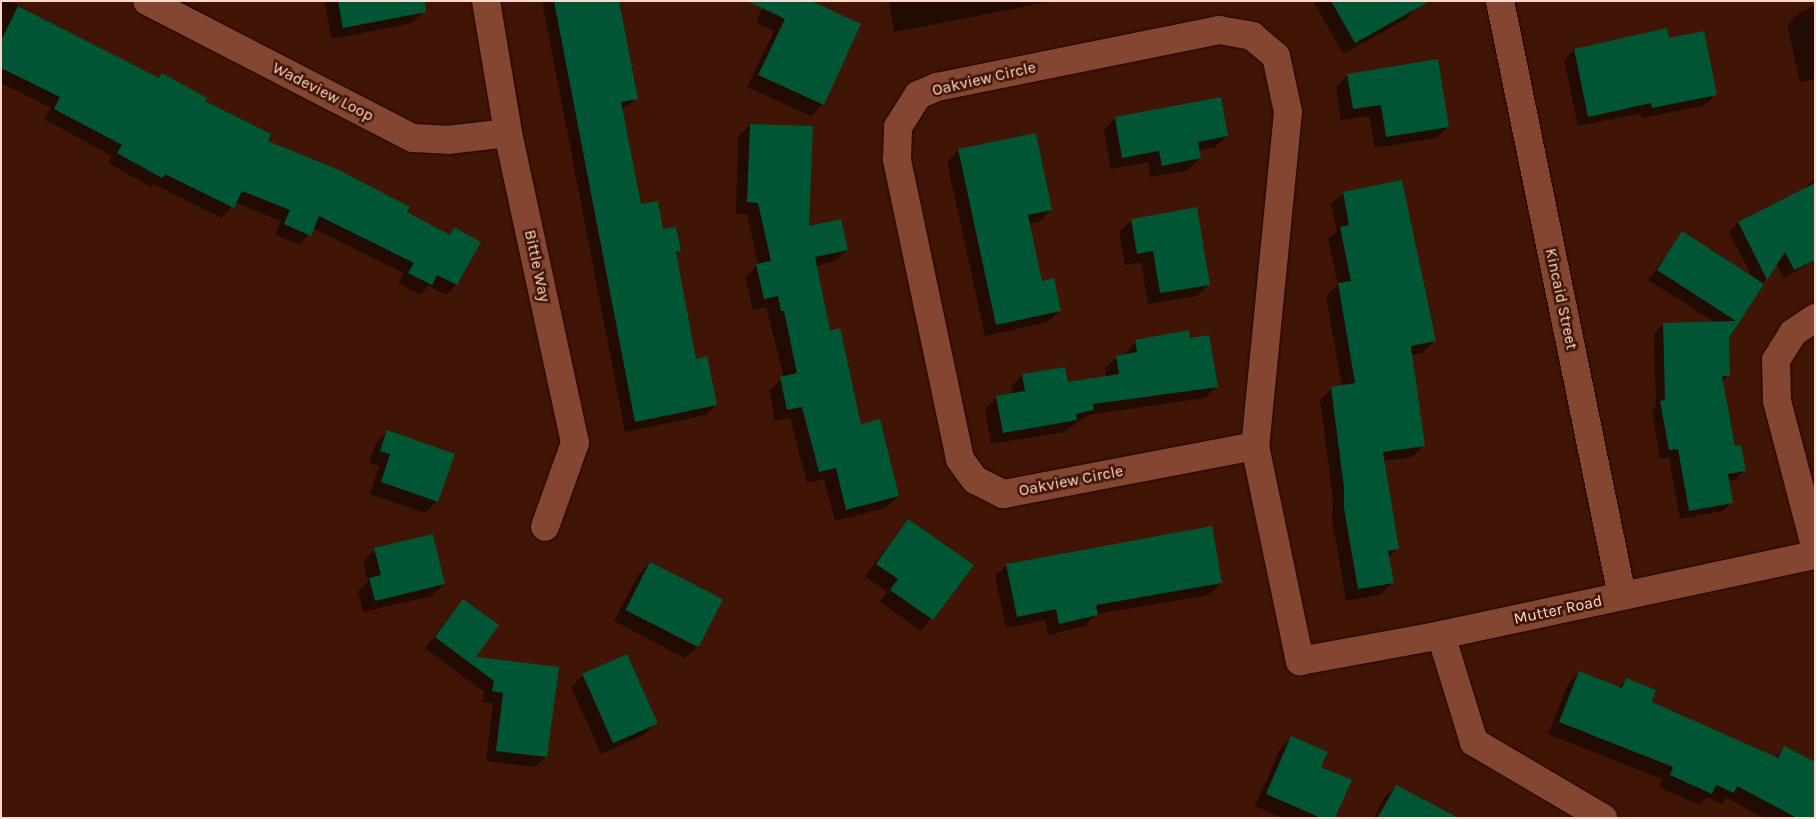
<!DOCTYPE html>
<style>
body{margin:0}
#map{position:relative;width:1816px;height:819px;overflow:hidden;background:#411505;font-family:Karla,sans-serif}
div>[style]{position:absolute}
.shadow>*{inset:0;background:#0007}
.building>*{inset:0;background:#005535;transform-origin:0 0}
.roads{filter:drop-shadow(0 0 1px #200400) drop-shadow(0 0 1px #200400)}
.minor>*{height:28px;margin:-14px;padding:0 14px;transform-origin:14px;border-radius:14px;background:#844630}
span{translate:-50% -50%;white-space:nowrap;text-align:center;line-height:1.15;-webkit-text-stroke:5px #411505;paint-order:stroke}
.street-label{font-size:16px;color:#fed8cc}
.frame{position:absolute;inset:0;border:2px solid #fed8cc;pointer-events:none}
</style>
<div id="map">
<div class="shadow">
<div style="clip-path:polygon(1px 1px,10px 1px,157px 79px,162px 75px,266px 141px,448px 235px,454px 229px,456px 285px,446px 295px,429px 286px,420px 295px,399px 283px,404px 273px,313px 228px,300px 245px,275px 235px,280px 221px,235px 202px,222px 218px,154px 184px,151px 187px,108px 163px,112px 156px,44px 119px,51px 108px,1px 83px)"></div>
<div style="clip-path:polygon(324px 1px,422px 1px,424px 11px,412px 23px,332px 39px)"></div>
<div style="clip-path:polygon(542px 1px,618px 1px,636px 99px,621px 110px,640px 206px,679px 251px,675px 255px,695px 360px,716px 405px,706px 415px,625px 432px)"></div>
<div style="clip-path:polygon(766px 1px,860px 25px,823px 104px,811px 116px,747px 87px,774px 31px,756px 22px)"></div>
<div style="clip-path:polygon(889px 1px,1054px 1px,894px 32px)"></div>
<div style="clip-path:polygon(1313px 1px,1414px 1px,1417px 7px,1406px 19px,1343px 54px)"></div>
<div style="clip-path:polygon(1815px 5px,1815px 79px,1800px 82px,1787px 25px,1799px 13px)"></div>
<div style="clip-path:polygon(1668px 40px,1716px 94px,1706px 105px,1642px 118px,1641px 113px,1578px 126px,1564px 60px,1574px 50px)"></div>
<div style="clip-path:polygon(1348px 75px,1448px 127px,1436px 138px,1375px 148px,1369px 116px,1341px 120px,1336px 87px)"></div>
<div style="clip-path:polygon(1115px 118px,1227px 136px,1215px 147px,1198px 150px,1200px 158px,1188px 170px,1150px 177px,1148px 162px,1111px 169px,1104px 130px)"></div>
<div style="clip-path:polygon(750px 125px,808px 227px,847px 250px,835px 261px,815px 266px,829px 332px,860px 426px,898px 496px,886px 508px,835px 521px,824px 479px,807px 483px,790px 418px,775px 421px,769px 390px,784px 378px,766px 307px,753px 310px,745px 277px,758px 265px,747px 214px,736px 214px,738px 137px)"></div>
<div style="clip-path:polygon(958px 150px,1051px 210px,1039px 222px,1028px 224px,1041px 282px,1060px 311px,1048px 322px,985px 336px,947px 162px)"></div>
<div style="clip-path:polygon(1815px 178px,1815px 259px,1784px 279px,1776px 263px,1728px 338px,1728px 375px,1722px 382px,1734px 447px,1744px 470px,1735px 480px,1728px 481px,1732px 502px,1723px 511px,1680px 519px,1669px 457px,1660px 459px,1652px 411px,1656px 407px,1654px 334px,1663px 324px,1716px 323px,1648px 280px,1683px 232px,1752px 277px,1729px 232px,1738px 223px,1803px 190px)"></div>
<div style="clip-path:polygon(1343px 193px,1434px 341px,1422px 353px,1411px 355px,1424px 445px,1412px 457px,1384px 461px,1398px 548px,1388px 558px,1392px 583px,1380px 595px,1346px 601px,1332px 520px,1333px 500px,1320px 400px,1332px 388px,1342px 387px,1326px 296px,1338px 285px,1328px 239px,1337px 231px,1331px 204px)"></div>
<div style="clip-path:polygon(1196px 209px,1209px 284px,1197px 296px,1148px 304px,1141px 262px,1125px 265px,1119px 232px,1131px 220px)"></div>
<div style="clip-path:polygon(1189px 340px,1217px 386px,1205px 398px,1088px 415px,1064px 432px,991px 444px,985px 409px,997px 397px,1012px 395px,1011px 387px,1022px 375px,1067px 384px,1106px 377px,1105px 368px,1117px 357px,1124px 355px,1136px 341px)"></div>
<div style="clip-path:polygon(387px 432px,437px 501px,425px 513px,370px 494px,379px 466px,369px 463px,376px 443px)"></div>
<div style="clip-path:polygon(908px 520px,972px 566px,921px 631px,880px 602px,887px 592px,865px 576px)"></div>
<div style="clip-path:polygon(375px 550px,444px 584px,432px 596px,363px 612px,358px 591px,368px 581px,363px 561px)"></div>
<div style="clip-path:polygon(650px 563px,721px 600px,697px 647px,685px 658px,614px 621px,638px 575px)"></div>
<div style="clip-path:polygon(1007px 565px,1221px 583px,1209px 595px,1097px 614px,1085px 626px,1048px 635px,1045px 620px,1006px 628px,995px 576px)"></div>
<div style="clip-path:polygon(463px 600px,474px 658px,557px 668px,546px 757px,535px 767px,486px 761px,493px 703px,482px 702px,484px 692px,425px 648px)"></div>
<div style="clip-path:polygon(1579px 672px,1618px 688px,1626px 679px,1650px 703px,1774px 758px,1784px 748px,1815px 818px,1764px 818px,1727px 798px,1721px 804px,1707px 797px,1699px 805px,1659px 787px,1662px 779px,1548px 734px,1568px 684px)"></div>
<div style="clip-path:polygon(583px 675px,656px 723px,644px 735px,601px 754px,571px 687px)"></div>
<div style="clip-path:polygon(1292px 737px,1319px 767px,1334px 818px,1283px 818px,1255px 806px,1280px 749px)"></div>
<div style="clip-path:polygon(1396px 786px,1376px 818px,1374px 818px,1384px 798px)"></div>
</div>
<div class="building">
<div style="clip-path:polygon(338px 1px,425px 1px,426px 12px,343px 28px)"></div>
<div style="clip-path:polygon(554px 1px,619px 1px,638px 99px,621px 102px,641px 204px,658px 201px,663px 229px,676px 227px,681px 251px,676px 252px,696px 359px,707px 356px,717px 405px,635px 422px)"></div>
<div style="clip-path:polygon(747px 1px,811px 1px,861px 24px,824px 105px,758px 75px,785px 19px)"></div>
<div style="clip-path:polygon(1331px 1px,1430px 1px,1355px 43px)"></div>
<div style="clip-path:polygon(18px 6px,159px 78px,162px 73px,207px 98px,205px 101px,271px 134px,268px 141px,339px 170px,410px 207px,407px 212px,450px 235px,454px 227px,481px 242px,457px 285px,437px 275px,432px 285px,408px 273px,414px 263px,319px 216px,311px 236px,284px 224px,290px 210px,242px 191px,234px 208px,165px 174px,162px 178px,117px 153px,122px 145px,54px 109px,60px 97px,1px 68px,1px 41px)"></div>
<div style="clip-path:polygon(1667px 28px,1669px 38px,1704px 31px,1717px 95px,1652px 108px,1651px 103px,1588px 117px,1574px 49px)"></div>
<div style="clip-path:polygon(1438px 59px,1449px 127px,1386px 137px,1381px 105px,1353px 109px,1347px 74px)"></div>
<div style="clip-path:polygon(1221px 97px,1228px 136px,1198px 142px,1201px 158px,1162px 166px,1159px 151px,1122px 158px,1115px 117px)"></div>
<div style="clip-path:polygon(750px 124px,813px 126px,809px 226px,841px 219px,848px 250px,815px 257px,830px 330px,840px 328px,861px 424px,880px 419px,899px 496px,846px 510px,836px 468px,819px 472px,802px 407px,787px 410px,780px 377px,797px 373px,784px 311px,781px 311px,778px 296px,764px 299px,756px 264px,771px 261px,758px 203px,747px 202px)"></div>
<div style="clip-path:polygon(1036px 133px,1052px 210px,1028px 215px,1042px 281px,1054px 278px,1061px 311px,996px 325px,958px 149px)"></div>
<div style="clip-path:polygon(1402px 180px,1436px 341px,1411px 346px,1425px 446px,1383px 452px,1399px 549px,1388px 551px,1394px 583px,1358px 589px,1344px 508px,1344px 488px,1331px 387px,1355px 383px,1338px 283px,1351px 281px,1340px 227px,1349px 225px,1343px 192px)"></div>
<div style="clip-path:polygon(1815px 183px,1815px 260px,1794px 270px,1785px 252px,1767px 280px,1738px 222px)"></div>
<div style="clip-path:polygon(1197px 207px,1210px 285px,1160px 293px,1153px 251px,1137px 254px,1131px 219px)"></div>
<div style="clip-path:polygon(1682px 231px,1764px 284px,1729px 338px,1730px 376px,1722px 376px,1735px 446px,1741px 445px,1746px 471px,1728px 474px,1733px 503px,1689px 511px,1678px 449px,1669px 450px,1660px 401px,1665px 400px,1663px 323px,1736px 321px,1657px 270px)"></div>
<div style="clip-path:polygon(1189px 330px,1190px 338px,1209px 335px,1218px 387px,1093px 404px,1094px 410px,1076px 414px,1077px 420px,1003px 433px,996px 396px,1025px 391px,1022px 374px,1065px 367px,1068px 382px,1119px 374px,1116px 356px,1137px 352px,1135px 340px)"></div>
<div style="clip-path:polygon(387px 430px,455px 454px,438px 502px,381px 482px,390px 454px,380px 451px)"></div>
<div style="clip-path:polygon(908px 519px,974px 565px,933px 620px,890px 590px,898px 579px,876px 564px)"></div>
<div style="clip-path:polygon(1212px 526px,1222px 583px,1096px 605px,1098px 615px,1059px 624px,1056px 609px,1017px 617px,1006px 564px)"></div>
<div style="clip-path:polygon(433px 534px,445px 584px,375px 601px,369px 578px,381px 575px,374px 548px)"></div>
<div style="left:650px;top:562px;width:82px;height:54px;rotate:27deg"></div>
<div style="clip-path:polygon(463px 599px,499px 625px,476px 657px,559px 667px,547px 757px,496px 751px,503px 693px,492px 691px,494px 681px,435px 637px)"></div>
<div style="left:627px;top:654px;width:76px;height:49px;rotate:66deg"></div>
<div style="clip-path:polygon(1579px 671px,1622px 688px,1626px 678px,1656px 690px,1652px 702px,1778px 758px,1784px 746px,1815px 762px,1815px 818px,1797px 818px,1737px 786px,1734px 793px,1716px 785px,1712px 794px,1670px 775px,1673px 767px,1559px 722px)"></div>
<div style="clip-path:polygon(1291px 736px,1328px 752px,1321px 767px,1352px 780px,1335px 818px,1321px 818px,1266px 794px)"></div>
<div style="clip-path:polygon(1396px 785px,1459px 818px,1378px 818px)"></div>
</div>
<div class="roads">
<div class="minor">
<div style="left:147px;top:1px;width:299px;rotate:27.3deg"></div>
<div style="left:413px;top:138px;width:35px;rotate:3deg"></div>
<div style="left:448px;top:140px;width:60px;rotate:-6.7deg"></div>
<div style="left:486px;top:1px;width:134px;rotate:80.5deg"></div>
<div style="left:508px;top:133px;width:317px;rotate:77.8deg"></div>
<div style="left:575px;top:443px;width:89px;rotate:109.7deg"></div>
<div style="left:1500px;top:1px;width:607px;rotate:78.41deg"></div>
<div style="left:1219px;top:30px;width:34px;rotate:10deg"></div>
<div style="left:1252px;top:36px;width:31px;rotate:40deg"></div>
<div style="left:1276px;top:56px;width:57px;rotate:77.9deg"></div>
<div style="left:1288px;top:112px;width:336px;rotate:95.6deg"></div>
<div style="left:1255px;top:446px;width:257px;rotate:169.2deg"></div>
<div style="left:1003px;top:494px;width:31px;rotate:-153deg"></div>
<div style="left:975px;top:480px;width:26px;rotate:-126deg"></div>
<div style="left:960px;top:459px;width:307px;rotate:-101.9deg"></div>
<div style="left:897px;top:159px;width:32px;rotate:-88deg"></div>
<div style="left:898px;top:127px;width:38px;rotate:-58deg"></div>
<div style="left:918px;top:95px;width:21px;rotate:-23deg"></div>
<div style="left:937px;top:87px;width:288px;rotate:-11.4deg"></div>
<div style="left:1815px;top:318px;width:27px;rotate:146deg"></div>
<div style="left:1793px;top:333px;width:32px;rotate:122deg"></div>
<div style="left:1776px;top:360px;width:41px;rotate:88.6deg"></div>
<div style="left:1777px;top:401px;width:150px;rotate:75.3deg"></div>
<div style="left:1255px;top:446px;width:220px;rotate:78.2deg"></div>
<div style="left:1300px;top:661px;width:143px;rotate:-10.4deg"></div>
<div style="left:1441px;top:635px;width:382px;rotate:-12.1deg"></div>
<div style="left:1441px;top:635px;width:112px;rotate:72.9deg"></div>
<div style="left:1474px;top:742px;width:150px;rotate:30.5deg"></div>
</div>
</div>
<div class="street-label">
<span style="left:984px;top:79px;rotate:-13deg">Oakview Circle</span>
<span style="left:323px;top:92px;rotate:27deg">Wadeview Loop</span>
<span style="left:537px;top:266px;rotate:78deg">Bittle Way</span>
<span style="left:1561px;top:299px;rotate:78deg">Kincaid Street</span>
<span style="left:1071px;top:481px;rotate:-11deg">Oakview Circle</span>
<span style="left:1558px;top:610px;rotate:-12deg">Mutter Road</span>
</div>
<div class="frame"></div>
</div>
